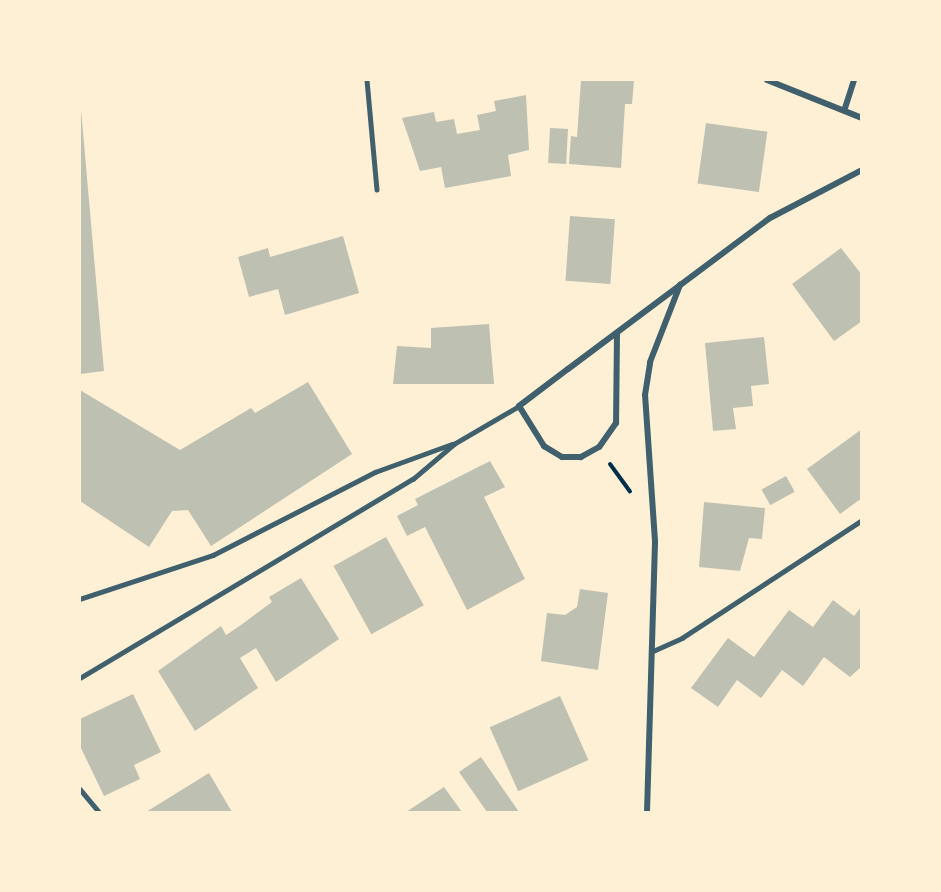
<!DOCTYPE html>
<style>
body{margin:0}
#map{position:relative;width:941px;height:892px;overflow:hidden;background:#fdf0d5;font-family:"Source Serif 4",serif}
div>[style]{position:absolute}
.building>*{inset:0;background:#bec0b2;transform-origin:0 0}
.path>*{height:4px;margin:-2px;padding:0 2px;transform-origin:2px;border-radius:2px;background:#003049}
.service>*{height:4.5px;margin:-2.25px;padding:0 2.25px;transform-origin:2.25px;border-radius:2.25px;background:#3f606c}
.minor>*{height:6px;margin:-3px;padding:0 3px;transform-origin:3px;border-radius:3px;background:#3f606c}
span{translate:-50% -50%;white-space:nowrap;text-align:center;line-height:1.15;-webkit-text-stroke:6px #fdf0d5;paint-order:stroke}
.frame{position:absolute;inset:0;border:81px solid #fdf0d5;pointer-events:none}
</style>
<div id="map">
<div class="building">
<div style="clip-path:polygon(581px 80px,634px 80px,632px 104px,625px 104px,621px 168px,569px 164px,571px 136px,577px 137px)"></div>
<div style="clip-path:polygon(526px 95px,529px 150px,508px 155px,511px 176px,445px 188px,441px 167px,420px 171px,402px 118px,434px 112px,436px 122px,454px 119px,457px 134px,480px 130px,477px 115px,496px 111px,494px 101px)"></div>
<div style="clip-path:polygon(80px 98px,104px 371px,80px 374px)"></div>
<div style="left:706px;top:123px;width:62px;height:61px;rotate:8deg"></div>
<div style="left:550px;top:128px;width:18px;height:35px;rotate:3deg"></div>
<div style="left:570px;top:216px;width:45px;height:65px;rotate:4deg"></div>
<div style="clip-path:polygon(343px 236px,359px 293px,285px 315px,278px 289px,249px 297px,238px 257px,268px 248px,270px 257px)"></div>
<div style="clip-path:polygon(841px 248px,862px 275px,862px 321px,834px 341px,792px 284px)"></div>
<div style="clip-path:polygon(489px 324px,494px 384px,393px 384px,397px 346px,431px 348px,431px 328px)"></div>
<div style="clip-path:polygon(764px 337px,769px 384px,751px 386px,753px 406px,733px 408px,736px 429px,713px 431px,705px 343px)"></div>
<div style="clip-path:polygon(308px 382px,352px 454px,211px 546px,188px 510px,172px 511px,149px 547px,80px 501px,80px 390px,180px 450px,251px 408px,255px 413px)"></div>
<div style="clip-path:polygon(862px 429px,862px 498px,840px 514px,807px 469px)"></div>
<div style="clip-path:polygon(490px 461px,505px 487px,484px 497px,525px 579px,467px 610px,425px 527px,407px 536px,397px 516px,418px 505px,415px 499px)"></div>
<div style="left:786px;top:476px;width:18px;height:28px;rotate:61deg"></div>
<div style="clip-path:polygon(704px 502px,765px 508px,762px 539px,749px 538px,740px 571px,699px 567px)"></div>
<div style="left:386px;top:537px;width:78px;height:60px;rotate:61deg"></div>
<div style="clip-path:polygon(301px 578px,339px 639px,276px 682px,256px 648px,240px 658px,258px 688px,195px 731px,158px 671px,221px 626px,226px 635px,241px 625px,272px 602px,269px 597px)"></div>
<div style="clip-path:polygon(580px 589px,608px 593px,598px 670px,541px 661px,547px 613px,565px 615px,577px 607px)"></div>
<div style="clip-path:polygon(833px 600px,854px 616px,862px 606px,862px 666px,850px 677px,824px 657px,803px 686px,782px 670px,761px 698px,737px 680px,718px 707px,691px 688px,728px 638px,754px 657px,789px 610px,813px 627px)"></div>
<div style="clip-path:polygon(133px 694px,161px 752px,134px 765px,140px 779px,104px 796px,80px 746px,80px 719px)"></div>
<div style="left:560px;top:696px;width:70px;height:77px;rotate:66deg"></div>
<div style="clip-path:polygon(481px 757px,519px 812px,487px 812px,459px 772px)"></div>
<div style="clip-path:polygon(209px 773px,232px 812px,146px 812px)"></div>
<div style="clip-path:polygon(444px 787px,462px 812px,406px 812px)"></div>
</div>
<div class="path">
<div style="left:610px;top:464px;width:34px;rotate:54deg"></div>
</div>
<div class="service">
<div style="left:367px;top:80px;width:110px;rotate:84.8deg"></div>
<div style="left:80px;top:599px;width:140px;rotate:-18.3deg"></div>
<div style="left:213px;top:555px;width:182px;rotate:-27.1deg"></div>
<div style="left:375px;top:472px;width:82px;rotate:-20deg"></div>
<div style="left:653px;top:651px;width:32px;rotate:-24deg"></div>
<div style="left:682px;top:638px;width:215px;rotate:-33.2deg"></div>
<div style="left:80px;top:678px;width:388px;rotate:-30.9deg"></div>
<div style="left:413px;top:479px;width:54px;rotate:-40.5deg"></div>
<div style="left:454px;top:444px;width:75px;rotate:-30.3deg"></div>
<div style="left:80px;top:789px;width:30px;rotate:50deg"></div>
</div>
<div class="minor">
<div style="left:767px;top:80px;width:102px;rotate:21.8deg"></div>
<div style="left:845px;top:108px;width:29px;rotate:-72deg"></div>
<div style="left:617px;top:333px;width:90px;rotate:90.6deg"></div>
<div style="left:616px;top:423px;width:29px;rotate:125deg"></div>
<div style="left:599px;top:447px;width:21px;rotate:151deg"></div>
<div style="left:581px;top:457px;width:19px;rotate:180deg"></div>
<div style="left:562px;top:457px;width:21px;rotate:-149deg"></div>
<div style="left:544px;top:446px;width:47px;rotate:-122deg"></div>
<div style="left:519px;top:406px;width:61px;rotate:-37.1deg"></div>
<div style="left:568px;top:369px;width:252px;rotate:-36.8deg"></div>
<div style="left:770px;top:218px;width:104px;rotate:-27.6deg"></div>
<div style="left:647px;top:812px;width:271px;rotate:-88.3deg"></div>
<div style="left:655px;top:541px;width:146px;rotate:-93.9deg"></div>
<div style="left:645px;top:395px;width:33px;rotate:-81deg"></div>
<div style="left:650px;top:362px;width:83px;rotate:-68.7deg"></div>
</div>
<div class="frame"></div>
</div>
